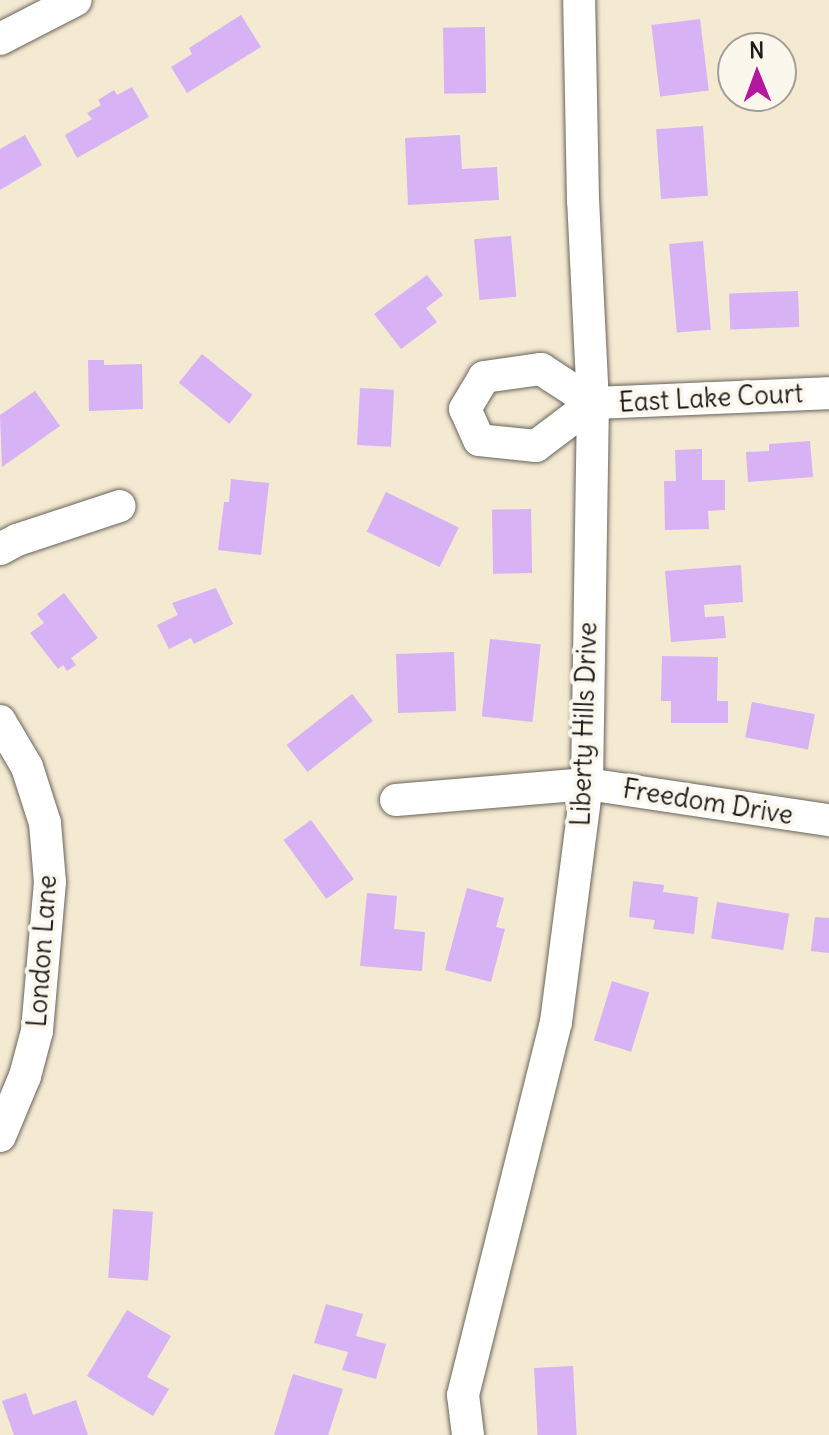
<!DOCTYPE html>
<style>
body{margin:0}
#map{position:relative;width:829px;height:1435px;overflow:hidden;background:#f4e9d1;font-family:Delius,sans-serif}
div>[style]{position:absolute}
.building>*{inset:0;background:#d7b2f5;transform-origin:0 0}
.roads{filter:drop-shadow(0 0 2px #68645b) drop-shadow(0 0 2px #68645b)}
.street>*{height:32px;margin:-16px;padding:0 16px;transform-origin:16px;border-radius:16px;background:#fff}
span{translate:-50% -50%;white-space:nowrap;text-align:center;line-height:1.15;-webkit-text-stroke:8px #fbf7ec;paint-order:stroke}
.street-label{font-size:26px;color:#1c1c1c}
.north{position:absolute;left:717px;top:32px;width:80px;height:80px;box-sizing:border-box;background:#fbf7ec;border:2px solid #a29f99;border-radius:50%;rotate:359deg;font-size:22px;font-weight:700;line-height:32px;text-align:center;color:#1c1c1c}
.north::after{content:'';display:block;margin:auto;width:28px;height:36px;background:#b5179e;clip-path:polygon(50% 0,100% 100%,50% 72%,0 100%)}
</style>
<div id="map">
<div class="building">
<div style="clip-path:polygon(241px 15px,261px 47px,187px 93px,171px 67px,192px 54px,189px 48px)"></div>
<div style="left:700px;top:19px;width:72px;height:49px;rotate:83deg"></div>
<div style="left:485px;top:27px;width:66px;height:42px;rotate:89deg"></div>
<div style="clip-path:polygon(132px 87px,149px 117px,77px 158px,65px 135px,92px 119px,87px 113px,101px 105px,98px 100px,114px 90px,117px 95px)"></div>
<div style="left:703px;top:126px;width:70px;height:47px;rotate:86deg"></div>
<div style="clip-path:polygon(25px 135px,42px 165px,0 190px,0 149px)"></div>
<div style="clip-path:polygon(460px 135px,462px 169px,497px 167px,499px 200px,408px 205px,405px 138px)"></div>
<div style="left:511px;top:236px;width:61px;height:37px;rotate:85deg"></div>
<div style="left:703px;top:241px;width:89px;height:34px;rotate:85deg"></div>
<div style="clip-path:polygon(427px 275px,443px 295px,426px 308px,437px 322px,401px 349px,374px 314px)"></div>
<div style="left:798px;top:291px;width:36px;height:69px;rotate:88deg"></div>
<div style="left:202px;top:354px;width:65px;height:37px;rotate:39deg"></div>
<div style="clip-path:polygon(88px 360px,104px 360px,104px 365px,142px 364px,143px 409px,89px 411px)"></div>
<div style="left:360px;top:388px;width:34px;height:57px;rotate:3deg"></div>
<div style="clip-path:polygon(35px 391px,60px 426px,2px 467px,0 415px)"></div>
<div style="clip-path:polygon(810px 441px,813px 477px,748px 482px,746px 452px,769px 451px,769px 444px)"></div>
<div style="clip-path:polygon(702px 449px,702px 480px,725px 480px,725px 510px,708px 511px,709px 529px,665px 530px,664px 481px,676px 481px,675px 450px)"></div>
<div style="clip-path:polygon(231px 479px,269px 483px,261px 555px,218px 550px,224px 502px,229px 502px)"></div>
<div style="left:386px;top:492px;width:81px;height:44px;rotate:26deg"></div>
<div style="left:531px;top:509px;width:64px;height:39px;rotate:89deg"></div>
<div style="clip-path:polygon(741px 565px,743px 602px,704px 605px,705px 617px,724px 616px,726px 638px,671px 642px,665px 571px)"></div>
<div style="clip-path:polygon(216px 588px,233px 624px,194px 644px,191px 638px,169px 649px,157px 625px,178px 615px,172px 603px)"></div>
<div style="clip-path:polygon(64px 593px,98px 638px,71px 658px,76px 665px,67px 671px,63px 665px,58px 669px,30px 633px,44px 623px,37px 614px)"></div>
<div style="left:490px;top:639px;width:51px;height:78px;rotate:6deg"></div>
<div style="left:454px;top:652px;width:59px;height:58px;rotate:88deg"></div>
<div style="clip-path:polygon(662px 656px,718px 657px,717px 701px,728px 701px,728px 723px,671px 723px,671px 701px,661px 701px)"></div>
<div style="left:352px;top:694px;width:34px;height:83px;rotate:52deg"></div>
<div style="left:752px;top:702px;width:64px;height:36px;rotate:11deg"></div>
<div style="left:311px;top:820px;width:73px;height:34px;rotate:54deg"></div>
<div style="clip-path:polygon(633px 881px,664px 885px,663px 892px,698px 897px,694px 934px,653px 929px,655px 920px,629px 917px)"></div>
<div style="clip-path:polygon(467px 888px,504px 898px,496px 927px,505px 929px,491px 982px,445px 970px)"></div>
<div style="clip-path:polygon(367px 893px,397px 896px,394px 929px,425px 932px,422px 971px,360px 966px)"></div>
<div style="left:717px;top:902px;width:73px;height:37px;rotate:9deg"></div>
<div style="clip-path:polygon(815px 917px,829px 918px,829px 953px,811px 951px)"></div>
<div style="left:612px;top:981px;width:39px;height:62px;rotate:17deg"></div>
<div style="left:113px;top:1209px;width:40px;height:69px;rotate:4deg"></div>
<div style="clip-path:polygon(326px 1304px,363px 1314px,356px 1336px,386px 1344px,376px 1379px,342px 1370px,348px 1352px,314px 1343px)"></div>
<div style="clip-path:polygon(127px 1310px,171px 1336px,147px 1377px,169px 1389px,153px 1416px,87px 1376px)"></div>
<div style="left:573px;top:1366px;width:69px;height:39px;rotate:87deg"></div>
<div style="clip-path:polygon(293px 1374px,343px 1389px,328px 1435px,274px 1435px)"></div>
<div style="clip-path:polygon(26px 1393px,33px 1415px,76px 1400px,88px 1435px,14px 1435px,2px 1401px)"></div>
</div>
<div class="roads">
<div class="street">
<div style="left:0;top:39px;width:85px;rotate:-27.2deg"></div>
<div style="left:541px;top:369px;width:62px;rotate:33.2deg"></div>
<div style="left:593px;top:403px;width:71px;rotate:143deg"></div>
<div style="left:536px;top:446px;width:57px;rotate:-174deg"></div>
<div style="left:479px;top:440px;width:34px;rotate:-114deg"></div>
<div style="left:465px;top:409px;width:37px;rotate:-59deg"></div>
<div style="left:484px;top:377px;width:58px;rotate:-8deg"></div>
<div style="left:593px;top:403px;width:236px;rotate:-2.4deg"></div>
<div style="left:0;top:549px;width:19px;rotate:-28deg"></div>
<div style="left:17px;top:540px;width:108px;rotate:-18.3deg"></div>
<div style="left:0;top:721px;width:53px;rotate:59.6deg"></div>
<div style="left:27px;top:767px;width:59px;rotate:72.2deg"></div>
<div style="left:45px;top:823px;width:59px;rotate:85.2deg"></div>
<div style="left:50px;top:882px;width:150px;rotate:95deg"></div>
<div style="left:37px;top:1031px;width:47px;rotate:104.9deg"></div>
<div style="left:25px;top:1076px;width:65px;rotate:112.6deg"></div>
<div style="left:396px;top:800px;width:192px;rotate:-4.8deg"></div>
<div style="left:587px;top:784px;width:245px;rotate:8.5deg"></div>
<div style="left:468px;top:1435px;width:40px;rotate:-97.1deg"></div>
<div style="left:463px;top:1395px;width:384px;rotate:-76deg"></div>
<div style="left:556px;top:1022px;width:240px;rotate:-82.6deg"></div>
<div style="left:587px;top:784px;width:381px;rotate:-89.1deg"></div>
<div style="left:593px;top:403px;width:202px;rotate:-92.8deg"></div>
<div style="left:583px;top:201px;width:201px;rotate:-91.1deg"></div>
</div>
</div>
<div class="street-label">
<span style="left:711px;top:398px;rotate:-3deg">East Lake Court</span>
<span style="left:584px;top:724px;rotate:-88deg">Liberty Hills Drive</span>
<span style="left:708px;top:802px;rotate:9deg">Freedom Drive</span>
<span style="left:42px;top:951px;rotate:-86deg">London Lane</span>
</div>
<div class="north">N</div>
</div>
